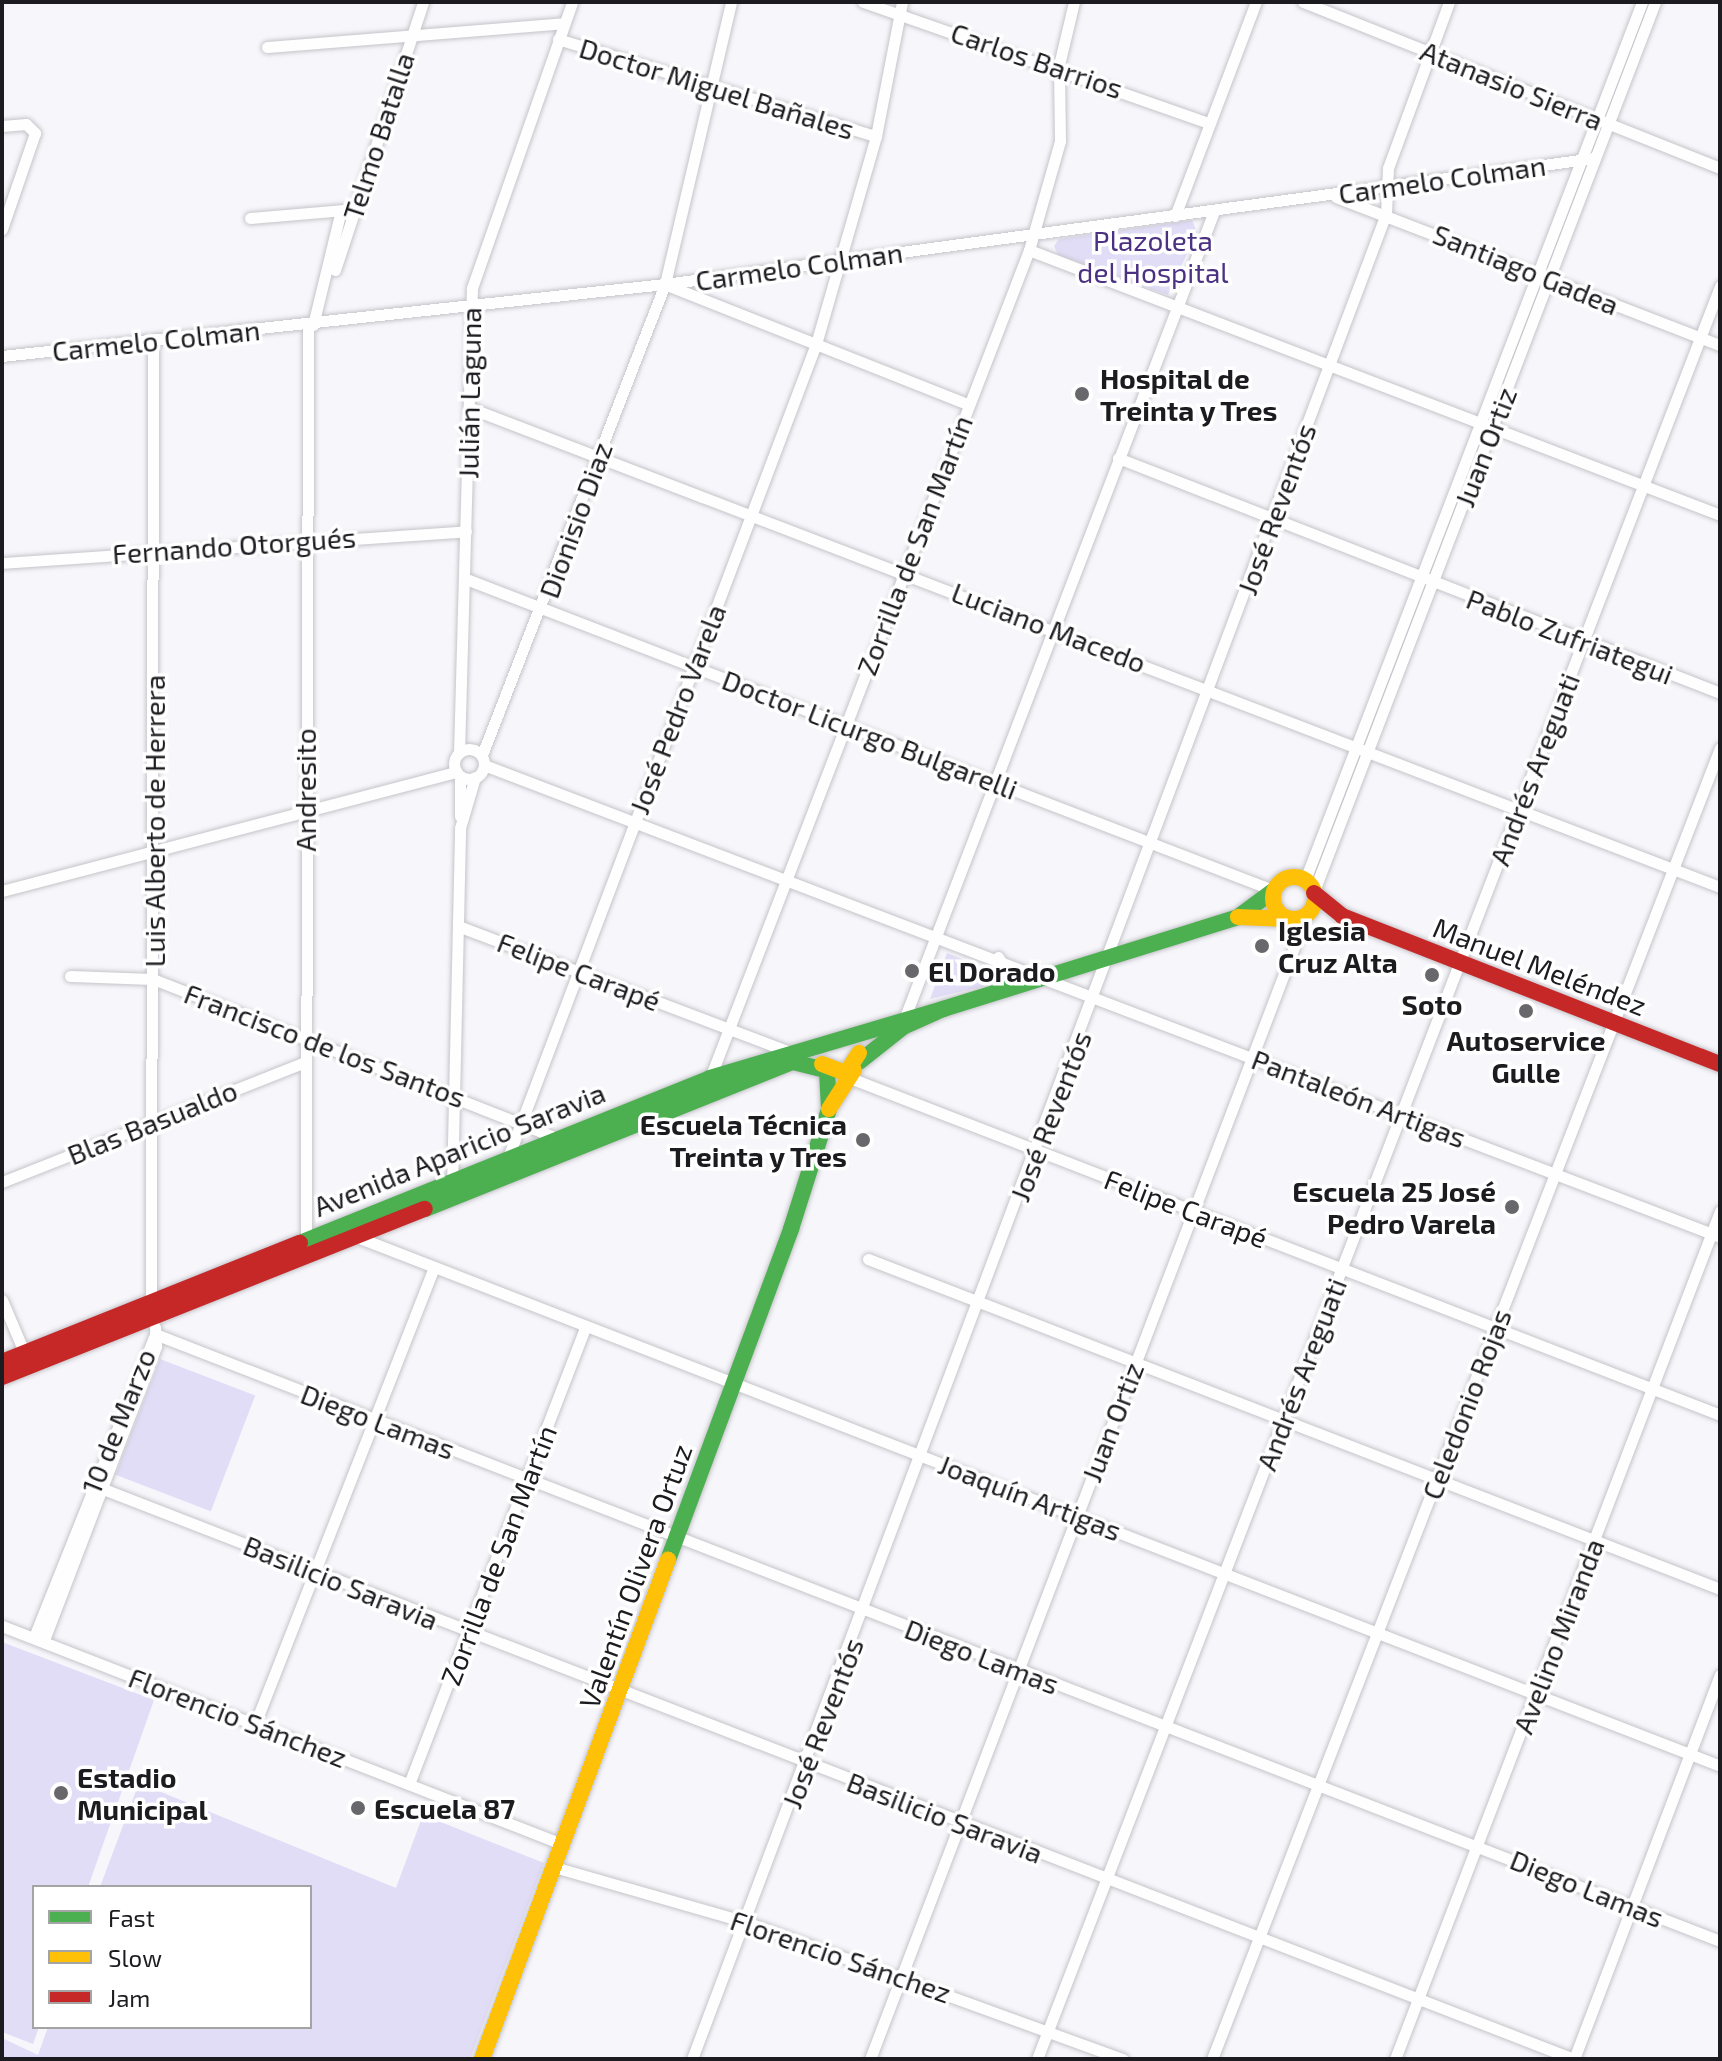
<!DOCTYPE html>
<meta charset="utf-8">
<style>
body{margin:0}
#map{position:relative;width:1722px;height:2061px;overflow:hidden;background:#f6f6fb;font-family:"Exo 2",sans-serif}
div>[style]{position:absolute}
.green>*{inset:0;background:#e1ddf7;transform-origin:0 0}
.roads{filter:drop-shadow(0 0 2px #c5c4c9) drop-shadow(0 0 2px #c5c4c9)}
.street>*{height:11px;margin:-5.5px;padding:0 5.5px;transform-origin:5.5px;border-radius:5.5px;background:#fefefe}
.street>.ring{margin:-5.5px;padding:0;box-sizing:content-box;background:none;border:11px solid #fefefe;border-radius:50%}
.fast>*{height:16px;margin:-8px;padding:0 8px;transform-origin:8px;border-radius:8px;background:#4caf50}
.slow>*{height:16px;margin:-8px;padding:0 8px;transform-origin:8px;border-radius:8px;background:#ffc107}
.slow>.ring{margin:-8px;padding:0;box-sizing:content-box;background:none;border:16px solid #ffc107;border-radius:50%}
.jam>*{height:16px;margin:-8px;padding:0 8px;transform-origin:8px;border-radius:8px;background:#c62828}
.dots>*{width:22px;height:22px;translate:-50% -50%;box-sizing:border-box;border:4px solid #fff;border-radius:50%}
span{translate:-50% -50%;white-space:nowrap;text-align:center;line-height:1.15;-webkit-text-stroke:7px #fff;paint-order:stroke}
.street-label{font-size:28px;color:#1c1b1f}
.park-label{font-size:28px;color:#4a3182}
.poi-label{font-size:28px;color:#1c1b1f;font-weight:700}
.left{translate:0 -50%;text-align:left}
.right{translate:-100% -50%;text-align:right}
.frame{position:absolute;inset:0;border:4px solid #1c1b1f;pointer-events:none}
.legend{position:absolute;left:32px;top:1885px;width:280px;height:144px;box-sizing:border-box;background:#fff;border:2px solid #a4a4a5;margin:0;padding:10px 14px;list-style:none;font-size:24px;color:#1c1b1f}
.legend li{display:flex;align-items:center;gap:16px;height:40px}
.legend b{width:40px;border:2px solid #a4a4a5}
</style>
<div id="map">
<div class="green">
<div style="clip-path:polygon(1192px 220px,1197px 232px,1168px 295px,1058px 255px,1054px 246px,1059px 239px)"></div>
<div style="clip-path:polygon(947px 953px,992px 971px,1002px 982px,930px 999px)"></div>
<div style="left:160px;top:1359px;width:102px;height:124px;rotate:21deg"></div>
<div style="clip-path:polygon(2px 1642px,154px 1700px,88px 1887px,34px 1887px,39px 2027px,33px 2044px,2px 2032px)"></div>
<div style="clip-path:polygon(139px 1783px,396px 1888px,423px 1815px,544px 1863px,470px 2059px,2px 2059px,2px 2038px,38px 2055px,48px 2027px,310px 2027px,310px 1887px,100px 1887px)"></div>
</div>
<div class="roads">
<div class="street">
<div style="left:863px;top:2px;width:367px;rotate:19.3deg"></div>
<div style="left:1303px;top:2px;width:449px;rotate:21.7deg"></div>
<div style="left:558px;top:39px;width:332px;rotate:17deg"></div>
<div style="left:267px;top:47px;width:298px;rotate:-4.6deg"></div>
<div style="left:2px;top:126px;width:24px;rotate:-5deg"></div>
<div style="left:26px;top:124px;width:13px;rotate:45deg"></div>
<div style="left:35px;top:133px;width:102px;rotate:109deg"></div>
<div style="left:1336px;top:197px;width:412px;rotate:21.1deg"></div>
<div style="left:1175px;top:216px;width:229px;rotate:-69.3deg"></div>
<div style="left:250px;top:218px;width:95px;rotate:-4.8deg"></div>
<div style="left:1029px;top:250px;width:740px;rotate:20.98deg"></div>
<div style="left:335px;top:270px;width:282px;rotate:-71.8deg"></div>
<div style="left:669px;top:286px;width:321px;rotate:21.6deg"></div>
<div style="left:313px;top:325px;width:118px;rotate:-76.3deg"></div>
<div style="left:2px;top:356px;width:667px;rotate:-6.2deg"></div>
<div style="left:665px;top:284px;width:938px;rotate:-7.72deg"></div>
<div style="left:470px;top:408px;width:1339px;rotate:20.97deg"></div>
<div style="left:1118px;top:458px;width:646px;rotate:21.32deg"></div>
<div style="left:2px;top:563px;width:465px;rotate:-3.9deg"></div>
<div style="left:466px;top:579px;width:865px;rotate:21.08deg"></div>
<div class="ring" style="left:454px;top:749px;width:19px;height:19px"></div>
<div style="left:459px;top:753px;width:465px;rotate:-88.4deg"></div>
<div style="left:472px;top:288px;width:303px;rotate:-70.7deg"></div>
<div style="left:482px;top:755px;width:505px;rotate:-68.77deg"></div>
<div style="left:665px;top:284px;width:290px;rotate:-76.8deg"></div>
<div style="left:484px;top:765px;width:1323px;rotate:20.9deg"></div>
<div style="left:460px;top:816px;width:40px;rotate:-90deg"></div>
<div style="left:1305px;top:880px;width:940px;rotate:-69deg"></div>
<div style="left:2px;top:891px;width:470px;rotate:-14.7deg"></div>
<div style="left:1314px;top:891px;width:952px;rotate:-69.01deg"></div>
<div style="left:458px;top:926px;width:354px;rotate:20.8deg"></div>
<div style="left:998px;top:957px;width:35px;rotate:57deg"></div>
<div style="left:70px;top:976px;width:83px;rotate:2.1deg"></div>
<div style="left:153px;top:979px;width:439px;rotate:21.5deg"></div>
<div style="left:905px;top:1017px;width:863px;rotate:-69.02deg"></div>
<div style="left:710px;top:1078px;width:887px;rotate:-68.93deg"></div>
<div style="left:1029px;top:250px;width:113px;rotate:-74.1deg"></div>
<div style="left:1060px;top:141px;width:76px;rotate:-90.8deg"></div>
<div style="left:1059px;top:65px;width:65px;rotate:-76.6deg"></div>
<div style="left:850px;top:1078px;width:933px;rotate:21.17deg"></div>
<div style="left:509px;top:1155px;width:867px;rotate:-69.27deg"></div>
<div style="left:816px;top:344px;width:216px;rotate:-73.9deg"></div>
<div style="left:876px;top:136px;width:136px;rotate:-79deg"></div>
<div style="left:2px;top:1182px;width:323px;rotate:-21.6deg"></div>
<div style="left:452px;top:1187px;width:359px;rotate:-88.7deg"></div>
<div style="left:460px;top:828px;width:53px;rotate:-73.6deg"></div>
<div style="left:352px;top:1235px;width:1467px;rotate:21.21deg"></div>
<div style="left:306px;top:1244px;width:918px;rotate:-89.88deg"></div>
<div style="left:868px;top:1259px;width:914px;rotate:21.17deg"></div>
<div style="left:2px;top:1300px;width:64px;rotate:67deg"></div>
<div style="left:151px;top:1307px;width:967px;rotate:-89.88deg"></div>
<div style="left:155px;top:1334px;width:1679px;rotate:21.2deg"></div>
<div style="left:93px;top:1485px;width:1588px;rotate:21.19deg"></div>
<div style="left:2px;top:1626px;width:601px;rotate:21.27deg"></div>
<div style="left:34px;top:1637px;width:326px;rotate:-68.2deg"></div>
<div style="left:44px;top:1640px;width:315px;rotate:-69.1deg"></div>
<div style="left:156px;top:1346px;width:19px;rotate:-93deg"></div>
<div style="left:255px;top:1724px;width:490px;rotate:-68.6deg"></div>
<div style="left:409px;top:1784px;width:491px;rotate:-68.9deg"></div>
<div style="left:554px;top:1867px;width:200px;rotate:16deg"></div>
<div style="left:746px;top:1922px;width:401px;rotate:20deg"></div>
<div style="left:692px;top:2059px;width:1971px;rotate:-69.39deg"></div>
<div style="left:1386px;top:214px;width:46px;rotate:-87.5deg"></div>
<div style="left:1388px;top:168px;width:177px;rotate:-69.8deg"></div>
<div style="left:870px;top:2059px;width:1201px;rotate:-69.12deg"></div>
<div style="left:1298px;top:937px;width:18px;rotate:-93deg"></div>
<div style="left:1037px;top:2059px;width:1900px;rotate:-68.93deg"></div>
<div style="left:1212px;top:2059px;width:1406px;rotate:-68.82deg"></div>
<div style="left:1395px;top:2059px;width:908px;rotate:-69.03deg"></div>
<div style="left:1574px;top:2059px;width:411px;rotate:-69.2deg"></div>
</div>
<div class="fast">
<div style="left:859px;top:1062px;width:56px;rotate:-38.5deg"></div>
<div style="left:903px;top:1027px;width:44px;rotate:-24.2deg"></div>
<div style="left:943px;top:1009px;width:309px;rotate:-17.3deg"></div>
<div style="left:1238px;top:917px;width:44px;rotate:-36.6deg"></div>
<div style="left:425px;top:1209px;width:396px;rotate:-21.8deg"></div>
<div style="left:793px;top:1062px;width:33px;rotate:14deg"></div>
<div style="left:300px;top:1243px;width:442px;rotate:-21.9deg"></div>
<div style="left:710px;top:1078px;width:243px;rotate:-16.5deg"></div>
<div style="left:668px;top:1560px;width:353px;rotate:-69.6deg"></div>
<div style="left:791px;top:1229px;width:126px;rotate:-72.4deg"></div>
<div style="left:829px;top:1109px;width:38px;rotate:-93deg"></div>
</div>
<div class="slow">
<div class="ring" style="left:1273px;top:877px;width:26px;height:26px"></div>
<div style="left:1238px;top:917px;width:50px;rotate:2.3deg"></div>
<div style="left:822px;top:1064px;width:26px;rotate:21deg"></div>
<div style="left:846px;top:1073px;width:24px;rotate:-57deg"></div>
<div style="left:829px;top:1109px;width:46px;rotate:-57.3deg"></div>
<div style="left:482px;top:2059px;width:533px;rotate:-69.56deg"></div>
</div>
<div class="jam">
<div style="left:1314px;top:893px;width:36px;rotate:39deg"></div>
<div style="left:1342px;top:916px;width:406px;rotate:21.4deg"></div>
<div style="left:2px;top:1362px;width:321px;rotate:-21.8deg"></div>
<div style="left:2px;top:1377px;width:455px;rotate:-21.7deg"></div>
</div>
</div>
<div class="dots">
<div style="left:1082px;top:394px;background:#68686c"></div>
<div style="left:1262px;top:946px;background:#68686c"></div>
<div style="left:912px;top:971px;background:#68686c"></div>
<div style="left:1432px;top:975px;background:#68686c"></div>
<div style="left:1526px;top:1011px;background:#68686c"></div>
<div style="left:863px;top:1140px;background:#68686c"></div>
<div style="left:1512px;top:1207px;background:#68686c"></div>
<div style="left:61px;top:1793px;background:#68686c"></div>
<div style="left:358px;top:1808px;background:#68686c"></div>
</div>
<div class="street-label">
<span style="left:1037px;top:60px;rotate:19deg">Carlos Barrios</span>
<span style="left:1512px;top:85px;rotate:22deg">Atanasio Sierra</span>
<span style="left:717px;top:88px;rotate:17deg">Doctor Miguel Bañales</span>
<span style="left:378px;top:136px;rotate:-72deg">Telmo Batalla</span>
<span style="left:1442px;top:179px;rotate:-8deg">Carmelo Colman</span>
<span style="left:799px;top:266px;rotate:-8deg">Carmelo Colman</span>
<span style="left:1526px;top:269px;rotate:22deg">Santiago Gadea</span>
<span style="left:156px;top:340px;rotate:-6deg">Carmelo Colman</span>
<span style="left:469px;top:393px;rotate:-89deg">Julián Laguna</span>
<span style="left:1485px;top:447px;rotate:-69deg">Juan Ortiz</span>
<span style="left:1276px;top:509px;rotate:-70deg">José Reventós</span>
<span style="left:575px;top:520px;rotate:-70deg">Dionisio Diaz</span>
<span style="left:234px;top:545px;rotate:-4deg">Fernando Otorgués</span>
<span style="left:914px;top:545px;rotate:-69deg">Zorrilla de San Martín</span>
<span style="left:1049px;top:627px;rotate:21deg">Luciano Macedo</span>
<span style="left:1570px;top:636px;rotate:21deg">Pablo Zufriategui</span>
<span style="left:677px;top:709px;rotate:-69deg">José Pedro Varela</span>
<span style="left:870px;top:734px;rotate:21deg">Doctor Licurgo Bulgarelli</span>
<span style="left:1534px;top:769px;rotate:-69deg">Andrés Areguati</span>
<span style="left:305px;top:790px;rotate:-90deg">Andresito</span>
<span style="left:154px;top:821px;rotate:-90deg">Luis Alberto de Herrera</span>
<span style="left:1540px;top:966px;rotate:21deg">Manuel Meléndez</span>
<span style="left:579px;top:971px;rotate:21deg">Felipe Carapé</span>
<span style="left:325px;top:1045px;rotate:21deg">Francisco de los Santos</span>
<span style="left:1359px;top:1098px;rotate:21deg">Pantaleón Artigas</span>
<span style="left:1050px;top:1116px;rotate:-69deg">José Reventós</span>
<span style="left:152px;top:1122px;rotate:-22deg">Blas Basualdo</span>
<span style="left:459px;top:1149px;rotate:-22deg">Avenida Aparicio Saravia</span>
<span style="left:1186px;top:1208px;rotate:21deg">Felipe Carapé</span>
<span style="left:1301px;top:1374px;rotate:-69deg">Andrés Areguati</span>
<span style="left:1466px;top:1404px;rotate:-69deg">Celedonio Rojas</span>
<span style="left:118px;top:1421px;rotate:-68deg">10 de Marzo</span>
<span style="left:378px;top:1421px;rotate:21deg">Diego Lamas</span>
<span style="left:1112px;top:1422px;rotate:-69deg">Juan Ortiz</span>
<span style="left:1030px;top:1497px;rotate:21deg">Joaquín Artigas</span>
<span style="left:498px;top:1555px;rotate:-69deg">Zorrilla de San Martín</span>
<span style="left:635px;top:1576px;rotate:-70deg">Valentín Olivera Ortuz</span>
<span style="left:341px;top:1582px;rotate:22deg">Basilicio Saravia</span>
<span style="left:1558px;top:1636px;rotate:-69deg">Avelino Miranda</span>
<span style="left:982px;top:1656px;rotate:21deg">Diego Lamas</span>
<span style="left:238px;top:1717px;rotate:21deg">Florencio Sánchez</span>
<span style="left:822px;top:1723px;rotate:-69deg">José Reventós</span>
<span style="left:945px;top:1817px;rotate:21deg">Basilicio Saravia</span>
<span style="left:1587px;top:1888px;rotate:22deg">Diego Lamas</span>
<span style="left:841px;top:1956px;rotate:19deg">Florencio Sánchez</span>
</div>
<div class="park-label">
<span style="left:1153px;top:256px">Plazoleta<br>del Hospital</span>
</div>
<div class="poi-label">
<span class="left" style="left:1100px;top:394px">Hospital de<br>Treinta y Tres</span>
<span class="left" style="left:1278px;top:946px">Iglesia<br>Cruz Alta</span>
<span class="left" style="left:928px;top:971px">El Dorado</span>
<span style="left:1432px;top:1004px">Soto</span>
<span style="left:1526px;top:1056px">Autoservice<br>Gulle</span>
<span class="right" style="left:847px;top:1140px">Escuela Técnica<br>Treinta y Tres</span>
<span class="right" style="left:1496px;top:1207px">Escuela 25 José<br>Pedro Varela</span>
<span class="left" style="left:77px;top:1793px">Estadio<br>Municipal</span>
<span class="left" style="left:374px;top:1808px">Escuela 87</span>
</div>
<div class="frame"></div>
<ul class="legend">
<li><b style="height:10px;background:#4caf50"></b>Fast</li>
<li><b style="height:10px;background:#ffc107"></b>Slow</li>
<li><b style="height:10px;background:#c62828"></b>Jam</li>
</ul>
</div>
